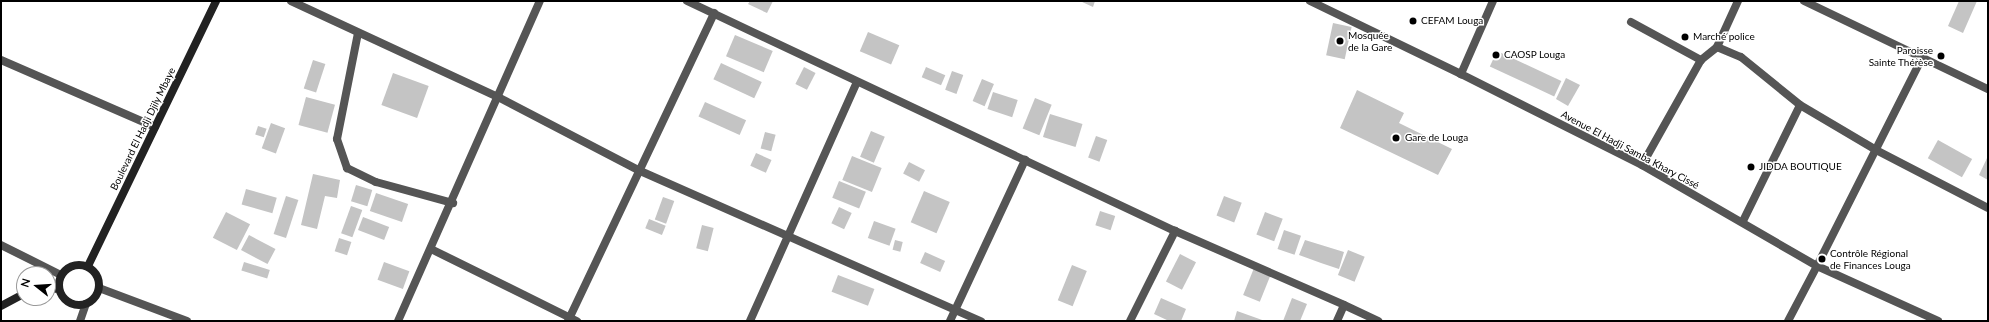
<!DOCTYPE html>
<meta charset="utf-8">
<style>
body{margin:0}
#map{position:relative;width:1989px;height:322px;overflow:hidden;background:#fff;font-family:Lato,sans-serif}
div>[style]{position:absolute}
.building>*{inset:0;background:#c4c4c4;transform-origin:0 0}
.minor>*{height:8px;margin:-4px;padding:0 4px;transform-origin:4px;border-radius:4px;background:#555}
.tertiary>*{height:8px;margin:-4px;padding:0 4px;transform-origin:4px;border-radius:4px;background:#555}
.secondary>*{height:8px;margin:-4px;padding:0 4px;transform-origin:4px;border-radius:4px;background:#222}
.secondary>.ring{margin:-4px;padding:0;box-sizing:content-box;background:none;border:8px solid #222;border-radius:50%}
.dots>*{width:11px;height:11px;translate:-50% -50%;box-sizing:border-box;border:2px solid #fff;border-radius:50%}
span{translate:-50% -50%;white-space:nowrap;text-align:center;line-height:1.15;-webkit-text-stroke:3px #fff;paint-order:stroke}
.poi-label{font-size:10px;color:#000}
.left{translate:0 -50%;text-align:left}
.right{translate:-100% -50%;text-align:right}
.street-label{font-size:10px;color:#000}
.frame{position:absolute;inset:0;border:2px solid #000;pointer-events:none}
.north{position:absolute;left:16px;top:266px;width:40px;height:40px;box-sizing:border-box;background:#fff;border:1px solid #999;border-radius:50%;rotate:287deg;font-size:11px;font-weight:700;line-height:16px;text-align:center;color:#000}
.north::after{content:'';display:block;margin:auto;width:14px;height:18px;background:#000;clip-path:polygon(50% 0,100% 100%,50% 72%,0 100%)}
</style>
<div id="map">
<div class="building">
<div style="clip-path:polygon(750px 1px,773px 1px,767px 13px,748px 4px)"></div>
<div style="clip-path:polygon(1080px 1px,1095px 1px,1093px 7px)"></div>
<div style="clip-path:polygon(1959px 1px,1977px 1px,1963px 33px,1948px 26px)"></div>
<div style="left:1333px;top:23px;width:19px;height:33px;rotate:12deg"></div>
<div style="left:868px;top:32px;width:34px;height:21px;rotate:23deg"></div>
<div style="left:735px;top:35px;width:41px;height:23px;rotate:23deg"></div>
<div style="left:1497px;top:51px;width:71px;height:17px;rotate:25deg"></div>
<div style="left:313px;top:60px;width:13px;height:30px;rotate:18deg"></div>
<div style="left:721px;top:63px;width:45px;height:18px;rotate:25deg"></div>
<div style="left:804px;top:67px;width:13px;height:19px;rotate:27deg"></div>
<div style="left:926px;top:67px;width:21px;height:11px;rotate:23deg"></div>
<div style="left:952px;top:71px;width:12px;height:20px;rotate:20deg"></div>
<div style="left:393px;top:73px;width:38px;height:34px;rotate:20deg"></div>
<div style="clip-path:polygon(1566px 78px,1580px 85px,1568px 106px,1556px 99px)"></div>
<div style="left:982px;top:79px;width:13px;height:24px;rotate:23deg"></div>
<div style="clip-path:polygon(1357px 90px,1404px 113px,1399px 123px,1452px 149px,1438px 175px,1340px 128px)"></div>
<div style="left:993px;top:92px;width:26px;height:18px;rotate:18deg"></div>
<div style="left:306px;top:97px;width:30px;height:29px;rotate:15deg"></div>
<div style="left:1035px;top:98px;width:18px;height:33px;rotate:22deg"></div>
<div style="left:705px;top:102px;width:45px;height:16px;rotate:24deg"></div>
<div style="left:1050px;top:114px;width:34px;height:24px;rotate:17deg"></div>
<div style="left:271px;top:123px;width:15px;height:27px;rotate:20deg"></div>
<div style="left:258px;top:126px;width:9px;height:9px;rotate:18deg"></div>
<div style="left:871px;top:131px;width:15px;height:28px;rotate:23deg"></div>
<div style="left:765px;top:132px;width:11px;height:17px;rotate:15deg"></div>
<div style="left:1096px;top:136px;width:12px;height:23px;rotate:20deg"></div>
<div style="left:1938px;top:140px;width:39px;height:21px;rotate:29deg"></div>
<div style="left:756px;top:153px;width:17px;height:14px;rotate:24deg"></div>
<div style="left:852px;top:156px;width:32px;height:26px;rotate:22deg"></div>
<div style="clip-path:polygon(1988px 156px,1988px 180px,1979px 175px)"></div>
<div style="left:909px;top:162px;width:18px;height:13px;rotate:27deg"></div>
<div style="clip-path:polygon(313px 174px,340px 180px,337px 198px,325px 196px,317px 229px,301px 225px)"></div>
<div style="left:839px;top:181px;width:29px;height:18px;rotate:22deg"></div>
<div style="left:356px;top:185px;width:17px;height:17px;rotate:17deg"></div>
<div style="left:246px;top:189px;width:32px;height:16px;rotate:16deg"></div>
<div style="left:924px;top:191px;width:28px;height:34px;rotate:23deg"></div>
<div style="left:376px;top:193px;width:34px;height:19px;rotate:19deg"></div>
<div style="left:286px;top:196px;width:13px;height:40px;rotate:18deg"></div>
<div style="left:1224px;top:196px;width:19px;height:21px;rotate:21deg"></div>
<div style="left:663px;top:197px;width:12px;height:24px;rotate:20deg"></div>
<div style="left:351px;top:206px;width:12px;height:29px;rotate:20deg"></div>
<div style="left:839px;top:207px;width:14px;height:18px;rotate:25deg"></div>
<div style="left:1100px;top:211px;width:16px;height:15px;rotate:18deg"></div>
<div style="left:226px;top:212px;width:27px;height:29px;rotate:27deg"></div>
<div style="left:1265px;top:212px;width:19px;height:24px;rotate:21deg"></div>
<div style="left:363px;top:217px;width:28px;height:14px;rotate:21deg"></div>
<div style="left:649px;top:219px;width:18px;height:10px;rotate:22deg"></div>
<div style="left:874px;top:221px;width:23px;height:18px;rotate:20deg"></div>
<div style="left:702px;top:225px;width:12px;height:24px;rotate:14deg"></div>
<div style="left:1284px;top:230px;width:18px;height:20px;rotate:19deg"></div>
<div style="left:249px;top:235px;width:30px;height:17px;rotate:28deg"></div>
<div style="left:339px;top:238px;width:13px;height:14px;rotate:18deg"></div>
<div style="left:895px;top:240px;width:8px;height:10px;rotate:14deg"></div>
<div style="clip-path:polygon(1305px 240px,1344px 252px,1339px 269px,1321px 263px,1324px 254px,1321px 263px,1299px 255px)"></div>
<div style="left:1348px;top:250px;width:18px;height:27px;rotate:22deg"></div>
<div style="left:925px;top:252px;width:22px;height:12px;rotate:24deg"></div>
<div style="left:1180px;top:254px;width:18px;height:31px;rotate:27deg"></div>
<div style="left:244px;top:262px;width:27px;height:9px;rotate:17deg"></div>
<div style="left:384px;top:262px;width:27px;height:19px;rotate:20deg"></div>
<div style="left:1072px;top:265px;width:16px;height:38px;rotate:22deg"></div>
<div style="left:1254px;top:268px;width:18px;height:29px;rotate:22deg"></div>
<div style="left:838px;top:275px;width:39px;height:18px;rotate:21deg"></div>
<div style="clip-path:polygon(1161px 298px,1186px 309px,1181px 321px,1169px 321px,1154px 314px)"></div>
<div style="clip-path:polygon(1292px 298px,1307px 304px,1300px 321px,1283px 321px)"></div>
<div style="clip-path:polygon(1237px 311px,1265px 321px,1234px 321px)"></div>
</div>
<div class="minor">
<div style="left:291px;top:1px;width:226px;rotate:24.9deg"></div>
<div style="left:496px;top:96px;width:160px;rotate:27.5deg"></div>
<div style="left:638px;top:170px;width:375px;rotate:23.8deg"></div>
<div style="left:687px;top:1px;width:539px;rotate:25.24deg"></div>
<div style="left:1175px;top:231px;width:184px;rotate:23.6deg"></div>
<div style="left:1310px;top:1px;width:168px;rotate:25.8deg"></div>
<div style="left:1804px;top:1px;width:204px;rotate:25.6deg"></div>
<div style="left:1631px;top:22px;width:80px;rotate:28.5deg"></div>
<div style="left:358px;top:33px;width:108px;rotate:101.2deg"></div>
<div style="left:337px;top:139px;width:31px;rotate:71deg"></div>
<div style="left:347px;top:168px;width:32px;rotate:26deg"></div>
<div style="left:376px;top:182px;width:80px;rotate:15.3deg"></div>
<div style="left:1717px;top:47px;width:26px;rotate:23deg"></div>
<div style="left:1741px;top:57px;width:76px;rotate:39.1deg"></div>
<div style="left:1922px;top:58px;width:233px;rotate:116.8deg"></div>
<div style="left:1817px;top:266px;width:133px;rotate:24.4deg"></div>
<div style="left:1px;top:60px;width:168px;rotate:23.5deg"></div>
<div style="left:1642px;top:165px;width:120px;rotate:-60.7deg"></div>
<div style="left:1701px;top:60px;width:21px;rotate:-39deg"></div>
<div style="left:1717px;top:47px;width:51px;rotate:-65.5deg"></div>
<div style="left:1743px;top:221px;width:129px;rotate:-63.8deg"></div>
<div style="left:1800px;top:105px;width:88px;rotate:30.6deg"></div>
<div style="left:1876px;top:150px;width:126px;rotate:27.4deg"></div>
<div style="left:1px;top:245px;width:67px;rotate:26.6deg"></div>
<div style="left:431px;top:249px;width:163px;rotate:26.3deg"></div>
<div style="left:99px;top:288px;width:94px;rotate:20.6deg"></div>
<div style="left:80px;top:321px;width:18px;rotate:-71deg"></div>
<div style="left:398px;top:321px;width:350px;rotate:-66.1deg"></div>
<div style="left:568px;top:321px;width:341px;rotate:-64.6deg"></div>
<div style="left:750px;top:321px;width:262px;rotate:-65.9deg"></div>
<div style="left:950px;top:321px;width:178px;rotate:-65deg"></div>
<div style="left:1130px;top:321px;width:101px;rotate:-63.4deg"></div>
</div>
<div class="tertiary">
<div style="left:1493px;top:1px;width:80px;rotate:113.7deg"></div>
<div style="left:1461px;top:74px;width:203px;rotate:26.7deg"></div>
<div style="left:1642px;top:165px;width:202px;rotate:30deg"></div>
<div style="left:1817px;top:266px;width:62px;rotate:117.8deg"></div>
<div style="left:1337px;top:321px;width:17px;rotate:-66deg"></div>
<div style="left:1344px;top:305px;width:38px;rotate:25deg"></div>
</div>
<div class="secondary">
<div class="ring" style="left:59px;top:265px;width:32px;height:32px"></div>
<div style="left:88px;top:266px;width:294px;rotate:-64.2deg"></div>
<div style="left:48px;top:290px;width:11px;rotate:-10deg"></div>
<div style="left:1px;top:306px;width:26px;rotate:-28deg"></div>
</div>
<div class="dots">
<div style="left:1413px;top:21px;background:#000"></div>
<div style="left:1685px;top:37px;background:#000"></div>
<div style="left:1340px;top:41px;background:#000"></div>
<div style="left:1496px;top:55px;background:#000"></div>
<div style="left:1941px;top:56px;background:#000"></div>
<div style="left:1396px;top:138px;background:#000"></div>
<div style="left:1751px;top:167px;background:#000"></div>
<div style="left:1822px;top:259px;background:#000"></div>
</div>
<div class="poi-label">
<span class="left" style="left:1421px;top:21px">CEFAM Louga</span>
<span class="left" style="left:1348px;top:41px">Mosquée<br>de la Gare</span>
<span class="left" style="left:1693px;top:37px">Marché police</span>
<span class="right" style="left:1933px;top:56px">Paroisse<br>Sainte Thérèse</span>
<span class="left" style="left:1504px;top:55px">CAOSP Louga</span>
<span class="left" style="left:1405px;top:138px">Gare de Louga</span>
<span class="left" style="left:1759px;top:167px">JIDDA BOUTIQUE</span>
<span class="left" style="left:1830px;top:259px">Contrôle Régional<br>de Finances Louga</span>
</div>
<div class="street-label">
<span style="left:143px;top:129px;rotate:-64deg">Boulevard El Hadji Djily Mbaye</span>
<span style="left:1630px;top:150px;rotate:28deg">Avenue El Hadji Samba Khary Cissé</span>
</div>
<div class="frame"></div>
<div class="north">N</div>
</div>
